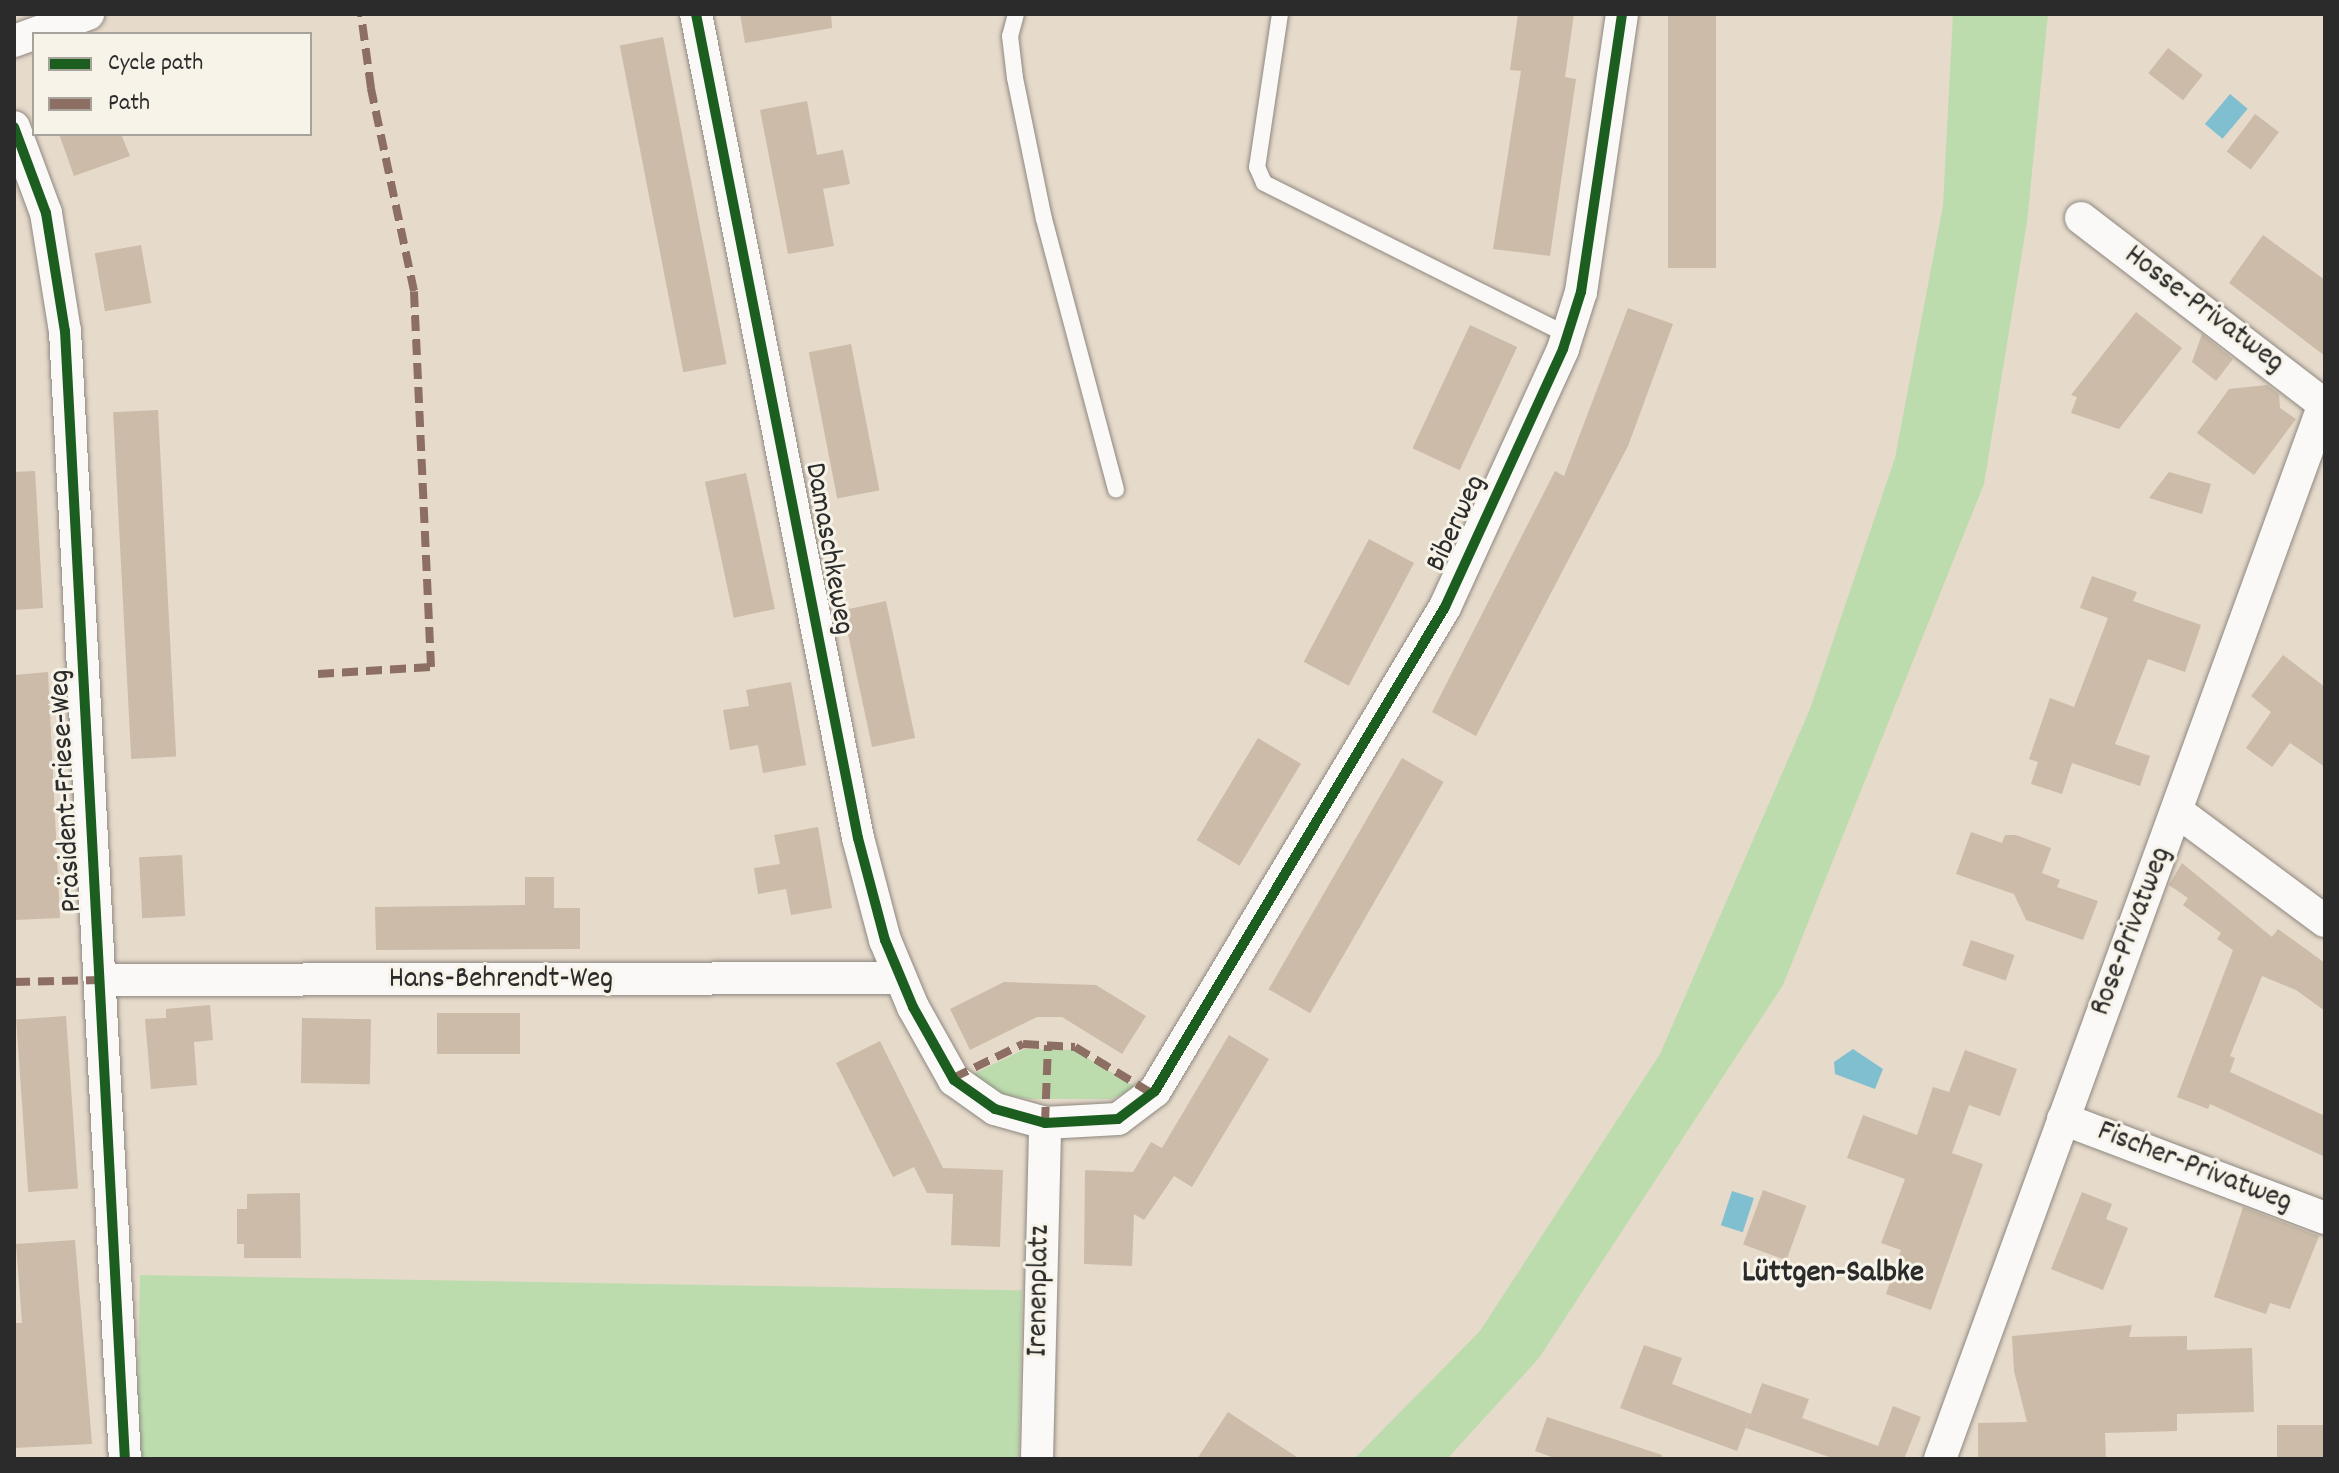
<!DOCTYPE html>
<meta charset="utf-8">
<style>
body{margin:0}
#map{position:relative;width:2339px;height:1473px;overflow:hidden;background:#e6daca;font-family:Dekko,sans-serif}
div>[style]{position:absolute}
.green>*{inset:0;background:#bcdcae;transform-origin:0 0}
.water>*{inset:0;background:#80bfd0;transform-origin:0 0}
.building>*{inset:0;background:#cbbba8;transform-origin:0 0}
.roads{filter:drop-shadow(0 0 2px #8e8880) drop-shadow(0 0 2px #8e8880)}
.lane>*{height:16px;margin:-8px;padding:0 8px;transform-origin:8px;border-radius:8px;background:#fbf9f7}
.street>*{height:32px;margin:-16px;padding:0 16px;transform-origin:16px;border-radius:16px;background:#fbf9f7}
.quiet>*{height:8px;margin-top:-4px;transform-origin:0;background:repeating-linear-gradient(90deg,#8d6e63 0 16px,transparent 0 24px)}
.cycleway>*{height:10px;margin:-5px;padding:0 5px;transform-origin:5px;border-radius:5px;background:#1b5e20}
span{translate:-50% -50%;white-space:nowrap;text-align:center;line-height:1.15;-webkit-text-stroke:6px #f7f3e8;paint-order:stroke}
.street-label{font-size:30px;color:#2b2b2b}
.neighbourhood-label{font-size:32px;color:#2b2b2b;font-weight:700}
.frame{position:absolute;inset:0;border:16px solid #2b2b2b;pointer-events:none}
.legend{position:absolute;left:32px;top:32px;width:280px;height:104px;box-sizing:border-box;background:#f7f3e8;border:2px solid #a5a39c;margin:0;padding:10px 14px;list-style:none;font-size:24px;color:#2b2b2b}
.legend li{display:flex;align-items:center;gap:16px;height:40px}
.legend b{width:40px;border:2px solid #a5a39c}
</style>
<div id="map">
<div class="green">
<div style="clip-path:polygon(1953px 14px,2048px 14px,2027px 222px,1984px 484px,1783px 985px,1539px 1358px,1447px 1459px,1354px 1459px,1480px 1331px,1660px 1054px,1810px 709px,1895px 458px,1943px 206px)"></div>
<div style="clip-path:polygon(1025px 1049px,1074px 1050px,1137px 1088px,1111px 1099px,1031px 1099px,1000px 1095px,969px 1076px)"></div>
<div style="left:140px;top:1275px;width:882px;height:184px;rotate:1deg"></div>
</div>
<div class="water">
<div style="left:2230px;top:94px;width:23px;height:39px;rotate:40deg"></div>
<div style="clip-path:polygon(1853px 1049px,1883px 1069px,1875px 1089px,1835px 1074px,1834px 1062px)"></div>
<div style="left:1732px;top:1191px;width:23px;height:36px;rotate:18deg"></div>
</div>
<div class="building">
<div style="clip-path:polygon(740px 14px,831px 14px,832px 28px,745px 43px)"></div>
<div style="clip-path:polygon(1518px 14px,1574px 14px,1565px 77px,1576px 79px,1550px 256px,1493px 249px,1521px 71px,1510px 70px)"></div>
<div style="left:1668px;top:14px;width:48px;height:254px"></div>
<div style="left:663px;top:37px;width:333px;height:44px;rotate:79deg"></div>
<div style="left:2168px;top:48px;width:44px;height:32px;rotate:38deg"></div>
<div style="clip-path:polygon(807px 101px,817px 155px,843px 150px,850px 184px,823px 189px,834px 246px,788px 254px,760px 110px)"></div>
<div style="left:2255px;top:114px;width:30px;height:47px;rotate:37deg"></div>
<div style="clip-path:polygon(59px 134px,121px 134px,130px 156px,74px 176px)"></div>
<div style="clip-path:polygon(2263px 235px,2325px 280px,2325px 356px,2229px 283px)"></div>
<div style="left:141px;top:245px;width:59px;height:47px;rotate:80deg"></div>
<div style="clip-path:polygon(1628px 308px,1673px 324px,1628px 446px,1476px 736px,1432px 712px,1555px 471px,1564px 476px)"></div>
<div style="clip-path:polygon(2136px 312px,2182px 348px,2119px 429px,2071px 413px,2077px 397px,2071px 395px)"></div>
<div style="left:1470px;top:325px;width:52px;height:136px;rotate:25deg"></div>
<div style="clip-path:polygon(2202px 334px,2233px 359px,2216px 381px,2192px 362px)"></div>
<div style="left:851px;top:344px;width:149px;height:43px;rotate:79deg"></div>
<div style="clip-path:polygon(2267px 385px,2279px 394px,2280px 408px,2296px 419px,2254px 475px,2197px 433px,2229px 389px)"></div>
<div style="left:158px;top:410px;width:347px;height:45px;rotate:87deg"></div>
<div style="clip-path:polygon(35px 471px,43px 608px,14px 610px,14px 472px)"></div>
<div style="clip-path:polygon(2169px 472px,2211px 484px,2202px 514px,2149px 498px)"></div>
<div style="left:746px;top:473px;width:139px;height:42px;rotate:78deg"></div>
<div style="left:1369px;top:539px;width:51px;height:139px;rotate:28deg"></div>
<div style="clip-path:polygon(2092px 576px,2137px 592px,2133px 601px,2201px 625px,2185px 672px,2148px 659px,2115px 744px,2150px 756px,2140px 786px,2072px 763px,2062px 794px,2031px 784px,2038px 762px,2029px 759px,2050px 698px,2074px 707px,2108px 618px,2080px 608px)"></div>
<div style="left:886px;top:601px;width:140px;height:44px;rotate:78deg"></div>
<div style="clip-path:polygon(2283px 655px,2325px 687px,2325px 767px,2290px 743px,2272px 767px,2246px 748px,2271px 712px,2251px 696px)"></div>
<div style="clip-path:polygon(48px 672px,60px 918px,14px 920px,14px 675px)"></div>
<div style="clip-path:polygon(791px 682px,806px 765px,763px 773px,758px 745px,730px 750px,723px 710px,749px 706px,746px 690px)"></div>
<div style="left:1258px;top:738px;width:50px;height:119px;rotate:31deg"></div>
<div style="left:1402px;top:758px;width:48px;height:267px;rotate:30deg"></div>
<div style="clip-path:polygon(818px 827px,832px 908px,791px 915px,786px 889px,758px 894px,754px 868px,780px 864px,774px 835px)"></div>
<div style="clip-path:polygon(1971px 832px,2002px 843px,2005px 835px,2016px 835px,2051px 848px,2042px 873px,2060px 880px,2057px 887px,2098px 901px,2083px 940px,2026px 920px,2014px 894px,1956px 874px)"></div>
<div style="left:182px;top:855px;width:61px;height:43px;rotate:87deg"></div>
<div style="clip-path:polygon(2182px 863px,2272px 937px,2278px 929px,2325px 963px,2325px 1011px,2296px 990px,2262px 976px,2230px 1056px,2235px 1058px,2230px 1072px,2325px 1116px,2325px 1157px,2210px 1104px,2208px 1109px,2177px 1097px,2233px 950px,2217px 939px,2221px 933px,2183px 905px,2188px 898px,2169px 885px)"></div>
<div style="clip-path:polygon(525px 877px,554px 877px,554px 908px,580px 908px,580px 949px,376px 950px,375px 907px,525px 905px)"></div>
<div style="left:1971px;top:940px;width:46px;height:27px;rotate:19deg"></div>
<div style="clip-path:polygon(1004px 982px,1096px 985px,1146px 1016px,1122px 1054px,1062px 1017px,1037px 1017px,970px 1050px,950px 1009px)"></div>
<div style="clip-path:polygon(210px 1005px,213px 1040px,194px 1042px,197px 1085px,151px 1089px,145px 1019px,166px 1018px,166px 1009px)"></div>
<div style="left:437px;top:1013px;width:83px;height:41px"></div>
<div style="left:66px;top:1016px;width:173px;height:50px;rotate:86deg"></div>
<div style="left:302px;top:1018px;width:69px;height:65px;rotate:1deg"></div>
<div style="clip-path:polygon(1229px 1035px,1269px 1059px,1192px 1187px,1174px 1176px,1144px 1220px,1134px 1214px,1132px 1266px,1084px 1264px,1085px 1170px,1133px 1172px,1151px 1142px,1162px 1148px)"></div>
<div style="clip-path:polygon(880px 1041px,943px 1168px,1003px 1170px,1000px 1247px,951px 1245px,953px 1194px,927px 1193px,914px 1167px,893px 1177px,836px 1063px)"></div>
<div style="clip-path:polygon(1965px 1050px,2017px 1069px,2000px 1116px,1969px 1105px,1952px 1153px,1983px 1164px,1931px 1310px,1886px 1294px,1901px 1250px,1881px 1243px,1905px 1179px,1847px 1158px,1863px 1115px,1917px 1135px,1933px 1087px,1949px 1092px)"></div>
<div style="left:1763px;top:1190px;width:46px;height:58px;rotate:20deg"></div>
<div style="clip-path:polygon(2082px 1192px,2112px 1204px,2106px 1219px,2128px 1228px,2103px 1290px,2051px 1269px)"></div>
<div style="clip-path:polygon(300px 1193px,301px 1258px,244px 1258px,244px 1244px,237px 1244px,237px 1209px,247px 1209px,247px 1194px)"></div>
<div style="clip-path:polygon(2243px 1207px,2319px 1236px,2290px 1309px,2270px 1303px,2266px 1314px,2214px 1297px)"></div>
<div style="clip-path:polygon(75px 1240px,92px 1444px,14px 1448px,14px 1323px,22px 1323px,16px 1244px)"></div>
<div style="clip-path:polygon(2132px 1325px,2129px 1337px,2187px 1336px,2187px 1350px,2252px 1348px,2254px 1412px,2177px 1414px,2177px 1431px,2105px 1433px,2106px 1459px,1978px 1459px,1978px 1423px,2027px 1422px,2014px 1371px,2012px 1336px)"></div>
<div style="clip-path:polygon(1644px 1345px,1682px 1358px,1672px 1384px,1751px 1414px,1737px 1451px,1620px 1408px)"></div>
<div style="clip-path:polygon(1762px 1383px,1809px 1399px,1802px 1418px,1878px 1446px,1893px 1406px,1921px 1417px,1904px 1459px,1835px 1459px,1746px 1428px)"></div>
<div style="clip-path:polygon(1228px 1412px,1300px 1459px,1197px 1459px)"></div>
<div style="clip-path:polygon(1547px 1417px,1662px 1455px,1661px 1459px,1557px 1459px,1535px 1451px)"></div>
<div style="left:2325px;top:1425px;width:34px;height:48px;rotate:90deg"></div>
</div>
<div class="roads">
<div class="lane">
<div style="left:1016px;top:14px;width:23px;rotate:105deg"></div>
<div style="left:1010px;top:36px;width:42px;rotate:83.2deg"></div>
<div style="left:1015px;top:78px;width:144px;rotate:78.4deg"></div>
<div style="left:1044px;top:219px;width:280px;rotate:75.1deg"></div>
<div style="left:1280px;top:14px;width:155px;rotate:98.5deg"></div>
<div style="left:1257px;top:167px;width:17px;rotate:66deg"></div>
<div style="left:1264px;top:183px;width:340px;rotate:26.6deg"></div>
</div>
<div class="street">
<div style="left:696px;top:14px;width:840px;rotate:78.88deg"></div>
<div style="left:858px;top:838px;width:106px;rotate:75.2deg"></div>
<div style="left:885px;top:940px;width:73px;rotate:67.3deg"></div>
<div style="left:913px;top:1007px;width:84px;rotate:60.7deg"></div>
<div style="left:954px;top:1080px;width:50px;rotate:35.3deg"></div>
<div style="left:995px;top:1109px;width:52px;rotate:15.6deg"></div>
<div style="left:1045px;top:1123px;width:73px;rotate:-3.1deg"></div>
<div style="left:1118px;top:1119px;width:46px;rotate:-37.1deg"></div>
<div style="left:1155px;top:1091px;width:564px;rotate:-59.07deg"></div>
<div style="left:1445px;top:607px;width:284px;rotate:-65.4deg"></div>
<div style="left:1563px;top:349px;width:60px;rotate:-72.5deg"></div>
<div style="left:1581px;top:292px;width:281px;rotate:-81.6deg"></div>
<div style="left:14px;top:41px;width:79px;rotate:-20deg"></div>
<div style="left:14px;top:127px;width:92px;rotate:69.6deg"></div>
<div style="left:46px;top:213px;width:120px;rotate:80.9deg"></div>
<div style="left:65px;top:331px;width:1130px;rotate:86.96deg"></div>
<div style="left:2081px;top:218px;width:307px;rotate:37.5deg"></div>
<div style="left:2178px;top:812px;width:183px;rotate:36.6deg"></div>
<div style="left:102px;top:980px;width:798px;rotate:-0.14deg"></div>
<div style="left:2063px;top:1119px;width:280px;rotate:20.7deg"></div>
<div style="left:1037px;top:1459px;width:336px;rotate:-88.6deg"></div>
<div style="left:1940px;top:1459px;width:1123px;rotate:-70deg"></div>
</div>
</div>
<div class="quiet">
<div style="left:318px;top:674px;width:113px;rotate:-3.5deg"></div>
<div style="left:431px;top:667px;width:376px;rotate:-92.6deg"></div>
<div style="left:414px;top:291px;width:208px;rotate:-102deg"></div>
<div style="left:371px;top:88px;width:75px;rotate:-97.7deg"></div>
<div style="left:14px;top:982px;width:88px;rotate:-1.3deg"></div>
<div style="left:953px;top:1078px;width:78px;rotate:-25.9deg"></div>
<div style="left:1023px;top:1044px;width:52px;rotate:3.3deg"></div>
<div style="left:1075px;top:1047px;width:91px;rotate:31.1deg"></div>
<div style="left:1045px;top:1123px;width:78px;rotate:-87.8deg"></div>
</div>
<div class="cycleway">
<div style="left:696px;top:14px;width:840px;rotate:78.88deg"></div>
<div style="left:858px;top:838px;width:106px;rotate:75.2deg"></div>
<div style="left:885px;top:940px;width:73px;rotate:67.3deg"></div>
<div style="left:913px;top:1007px;width:84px;rotate:60.7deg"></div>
<div style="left:954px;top:1080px;width:50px;rotate:35.3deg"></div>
<div style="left:995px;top:1109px;width:52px;rotate:15.6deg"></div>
<div style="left:1045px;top:1123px;width:73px;rotate:-3.1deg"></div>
<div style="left:1118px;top:1119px;width:46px;rotate:-37.1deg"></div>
<div style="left:1155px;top:1091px;width:564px;rotate:-59.07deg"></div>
<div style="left:1445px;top:607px;width:284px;rotate:-65.4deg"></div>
<div style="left:1563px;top:349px;width:60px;rotate:-72.5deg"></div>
<div style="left:1581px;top:292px;width:281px;rotate:-81.6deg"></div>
<div style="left:14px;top:127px;width:92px;rotate:69.6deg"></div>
<div style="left:46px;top:213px;width:120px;rotate:80.9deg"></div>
<div style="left:65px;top:331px;width:1130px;rotate:86.96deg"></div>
</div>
<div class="street-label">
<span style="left:2203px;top:311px;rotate:37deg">Hosse-Privatweg</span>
<span style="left:1458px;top:524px;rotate:-65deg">Biberweg</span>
<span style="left:827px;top:549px;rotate:80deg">Damaschkeweg</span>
<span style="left:68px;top:791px;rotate:-93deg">Präsident-Friese-Weg</span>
<span style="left:2133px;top:932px;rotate:-69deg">Rose-Privatweg</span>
<span style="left:501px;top:981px">Hans-Behrendt-Weg</span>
<span style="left:2194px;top:1169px;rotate:21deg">Fischer-Privatweg</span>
<span style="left:1041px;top:1291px;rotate:-89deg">Irenenplatz</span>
</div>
<div class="neighbourhood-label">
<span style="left:1833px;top:1274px">Lüttgen-Salbke</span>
</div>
<div class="frame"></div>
<ul class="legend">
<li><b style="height:10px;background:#1b5e20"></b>Cycle path</li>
<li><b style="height:10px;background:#8d6e63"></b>Path</li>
</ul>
</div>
